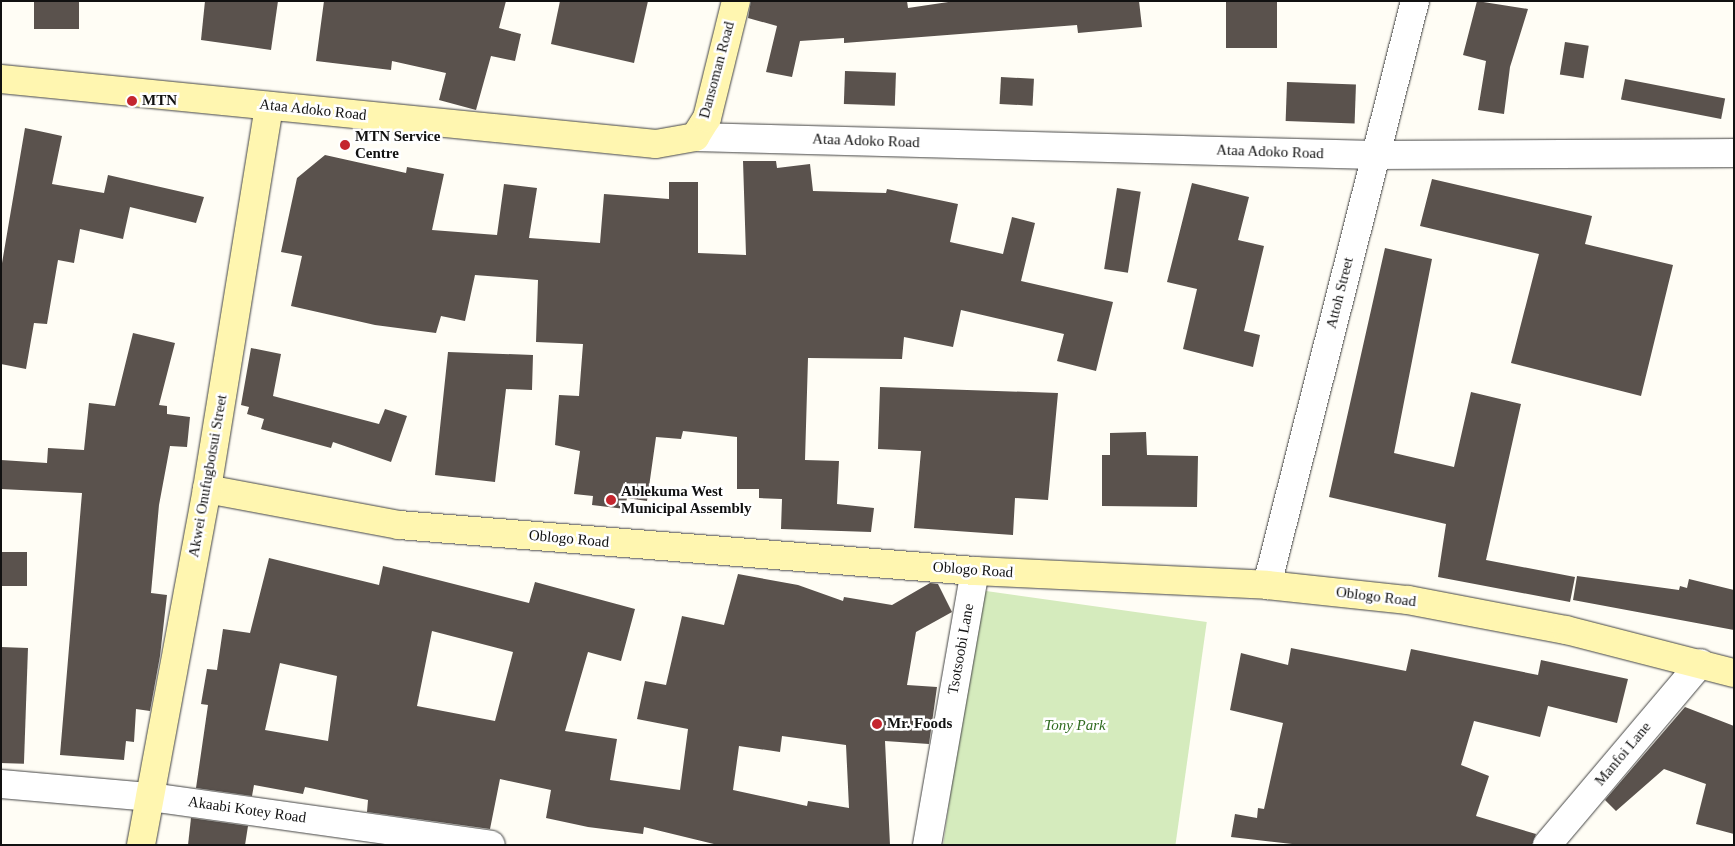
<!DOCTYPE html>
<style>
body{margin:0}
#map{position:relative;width:1735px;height:846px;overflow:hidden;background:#fffdf5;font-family:Georgia,serif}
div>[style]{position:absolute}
.green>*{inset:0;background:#d5ebbd;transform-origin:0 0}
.building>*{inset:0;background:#5a524d;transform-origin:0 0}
.roads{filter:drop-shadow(0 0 1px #444) drop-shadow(0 0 1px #444)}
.street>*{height:28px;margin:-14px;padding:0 14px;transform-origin:14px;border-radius:14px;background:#fff}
.secondary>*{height:28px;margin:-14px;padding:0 14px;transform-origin:14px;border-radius:14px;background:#fff6b0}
.dots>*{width:14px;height:14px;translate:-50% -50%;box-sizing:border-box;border:2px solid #fff;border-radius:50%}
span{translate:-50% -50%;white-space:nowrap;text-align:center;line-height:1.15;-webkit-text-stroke:5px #fff;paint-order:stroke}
.street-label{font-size:15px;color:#111}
.poi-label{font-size:15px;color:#111;font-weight:700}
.left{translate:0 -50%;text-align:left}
.park-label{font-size:15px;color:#2f6b1f;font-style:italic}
.frame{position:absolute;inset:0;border:2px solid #111;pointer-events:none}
</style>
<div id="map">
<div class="green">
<div style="left:979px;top:590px;width:230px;height:258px;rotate:8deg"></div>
</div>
<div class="building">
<div style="left:34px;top:1px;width:45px;height:28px"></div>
<div style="clip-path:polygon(205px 1px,278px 1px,271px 50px,201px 40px)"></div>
<div style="clip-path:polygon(324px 1px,506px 1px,499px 28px,521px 34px,515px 61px,491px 56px,476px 110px,439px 100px,446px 73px,392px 61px,391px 70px,316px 61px)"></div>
<div style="clip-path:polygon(560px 1px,648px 1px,634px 63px,551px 44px)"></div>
<div style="clip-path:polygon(751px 1px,907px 1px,908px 8px,955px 1px,1139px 1px,1142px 27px,1078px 33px,1077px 25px,844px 43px,844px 38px,800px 41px,792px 77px,766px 72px,777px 26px,748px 18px)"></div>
<div style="left:1226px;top:1px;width:51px;height:47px"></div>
<div style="clip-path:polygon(1477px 1px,1528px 9px,1510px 67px,1504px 114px,1478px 110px,1486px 61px,1463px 55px)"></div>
<div style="left:1565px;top:42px;width:24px;height:33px;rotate:9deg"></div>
<div style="left:845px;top:71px;width:51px;height:33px;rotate:2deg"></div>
<div style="left:1001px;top:77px;width:33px;height:27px;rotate:3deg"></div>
<div style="left:1625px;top:79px;width:102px;height:21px;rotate:11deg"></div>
<div style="left:1287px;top:82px;width:69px;height:39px;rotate:2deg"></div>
<div style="clip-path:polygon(25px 128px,62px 136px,52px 184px,104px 193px,108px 175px,204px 197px,196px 223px,130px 207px,123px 239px,80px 229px,74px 263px,58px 260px,47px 324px,34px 323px,26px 369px,1px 364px,1px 269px)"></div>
<div style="clip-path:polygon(325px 155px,406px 173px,407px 167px,444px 174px,432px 230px,497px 235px,504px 184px,537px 188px,529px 238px,600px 243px,604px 194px,669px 199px,669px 182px,698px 182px,698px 253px,746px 255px,743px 161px,776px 161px,777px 168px,810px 164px,813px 191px,886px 193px,887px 189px,958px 204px,950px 242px,1003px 254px,1012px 217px,1035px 223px,1021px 281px,1113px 302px,1096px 371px,1057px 361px,1064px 334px,961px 310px,953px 347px,904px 337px,902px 359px,808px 358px,805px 460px,839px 461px,837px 504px,874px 508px,871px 532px,781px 529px,782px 499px,759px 498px,759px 489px,737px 489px,737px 437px,683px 431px,681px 439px,656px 437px,647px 501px,627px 498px,625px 509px,592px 505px,593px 496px,574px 494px,580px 451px,555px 445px,559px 395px,579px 396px,583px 344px,536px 342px,538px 280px,475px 275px,465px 321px,441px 316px,436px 333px,375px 325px,291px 306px,302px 256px,281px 252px,297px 178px)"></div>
<div style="clip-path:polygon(1432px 179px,1592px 216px,1585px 244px,1673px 265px,1641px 396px,1511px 363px,1539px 254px,1420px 226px)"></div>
<div style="clip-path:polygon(1192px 183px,1249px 197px,1238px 240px,1264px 246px,1244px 331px,1260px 335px,1253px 367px,1183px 349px,1197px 289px,1167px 282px)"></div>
<div style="left:1117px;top:188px;width:24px;height:82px;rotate:9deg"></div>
<div style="clip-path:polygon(1385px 248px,1432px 259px,1394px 453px,1454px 467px,1471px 392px,1521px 404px,1486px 560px,1575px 577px,1570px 602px,1438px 577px,1446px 524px,1329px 497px)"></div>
<div style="clip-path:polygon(133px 333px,175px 343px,159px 405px,167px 406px,167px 414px,190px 417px,187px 447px,170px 446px,159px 505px,151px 593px,167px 595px,160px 656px,150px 711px,136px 709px,134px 742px,126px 741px,124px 760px,60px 755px,82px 493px,1px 489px,1px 460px,47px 463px,48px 448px,84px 450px,89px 403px,115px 406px)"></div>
<div style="clip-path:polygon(251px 348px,281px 354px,273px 396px,379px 424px,385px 409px,407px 416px,391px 462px,333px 442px,331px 448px,261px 429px,264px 419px,247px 414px,249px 407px,241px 405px)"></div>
<div style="clip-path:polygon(448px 352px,533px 355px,532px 390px,506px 389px,495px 482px,435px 475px)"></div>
<div style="clip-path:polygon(880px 387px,1058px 393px,1048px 500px,1015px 498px,1013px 535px,914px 528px,921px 451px,878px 449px)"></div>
<div style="clip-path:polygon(1146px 432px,1147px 455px,1198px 456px,1197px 507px,1102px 506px,1102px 455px,1110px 455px,1110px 433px)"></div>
<div style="left:1px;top:552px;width:26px;height:34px"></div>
<div style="clip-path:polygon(evenodd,269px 558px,379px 585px,383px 566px,529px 603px,535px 582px,635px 609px,621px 661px,588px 652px,565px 731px,617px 739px,610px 780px,680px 790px,688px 729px,637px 719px,645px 681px,666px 685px,682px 616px,724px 625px,738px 574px,798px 585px,843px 601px,844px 597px,892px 605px,930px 583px,938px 584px,952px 612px,916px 632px,907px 685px,937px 687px,929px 744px,885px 741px,890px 845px,718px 845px,644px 827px,643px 834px,588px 827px,546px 818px,551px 790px,500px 779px,490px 829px,367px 812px,368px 800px,305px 787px,303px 794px,254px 785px,252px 796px,196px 788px,208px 705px,201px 704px,207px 669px,217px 670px,223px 629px,250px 633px,269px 558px,432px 631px,513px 652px,495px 721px,417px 706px,432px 631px,269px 558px,280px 663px,337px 676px,328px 741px,265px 730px,280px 663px,269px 558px,782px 736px,846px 745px,849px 808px,808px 801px,807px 806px,733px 790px,739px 746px,780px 752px,782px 736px)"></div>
<div style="clip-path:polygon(1577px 576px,1679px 590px,1680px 586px,1687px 588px,1689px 579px,1734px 590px,1734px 630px,1573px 600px)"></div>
<div style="left:1px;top:647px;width:27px;height:116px;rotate:2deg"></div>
<div style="clip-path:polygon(1291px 648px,1406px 671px,1411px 649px,1538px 675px,1541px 660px,1628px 679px,1617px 723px,1548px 706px,1540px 737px,1474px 721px,1461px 765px,1489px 776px,1476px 816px,1536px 834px,1532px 845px,1301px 845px,1231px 837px,1235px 814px,1257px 818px,1258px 808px,1264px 809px,1283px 723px,1230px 710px,1241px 653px,1288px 665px)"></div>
<div style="clip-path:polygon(1685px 707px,1734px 726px,1734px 834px,1696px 824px,1706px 784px,1664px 769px,1616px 811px,1605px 800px)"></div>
<div style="clip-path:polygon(191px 818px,248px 826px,245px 845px,188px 845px)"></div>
</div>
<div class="roads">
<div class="street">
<div style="left:695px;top:137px;width:680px;rotate:1.52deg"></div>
<div style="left:1375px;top:155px;width:359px;rotate:-0.3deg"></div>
<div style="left:1267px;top:585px;width:602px;rotate:-75.78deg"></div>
<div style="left:1px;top:784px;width:151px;rotate:5deg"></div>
<div style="left:151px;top:797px;width:343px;rotate:8deg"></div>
<div style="left:927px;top:845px;width:278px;rotate:-80.1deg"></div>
<div style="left:1547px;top:845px;width:238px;rotate:-49.8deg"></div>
</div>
<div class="secondary">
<div style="left:1px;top:79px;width:658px;rotate:5.67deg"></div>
<div style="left:656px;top:144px;width:40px;rotate:-10deg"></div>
<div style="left:695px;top:137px;width:22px;rotate:-58deg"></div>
<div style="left:707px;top:118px;width:121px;rotate:-76.1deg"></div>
<div style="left:207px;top:489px;width:195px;rotate:10.6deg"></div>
<div style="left:399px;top:525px;width:578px;rotate:4.57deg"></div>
<div style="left:975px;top:571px;width:292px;rotate:2.7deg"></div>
<div style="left:1267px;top:585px;width:142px;rotate:6.1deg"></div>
<div style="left:1408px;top:600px;width:161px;rotate:10.8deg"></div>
<div style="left:1566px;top:630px;width:173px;rotate:14.4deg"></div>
<div style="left:141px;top:845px;width:362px;rotate:-79.5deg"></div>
<div style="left:207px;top:489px;width:388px;rotate:-80.8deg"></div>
</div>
</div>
<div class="dots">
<div style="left:132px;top:101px;background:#c4262e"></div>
<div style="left:345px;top:145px;background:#c4262e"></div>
<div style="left:611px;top:500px;background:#c4262e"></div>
<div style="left:877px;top:724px;background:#c4262e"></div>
</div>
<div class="street-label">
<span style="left:717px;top:70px;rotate:-75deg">Dansoman Road</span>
<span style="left:313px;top:110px;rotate:6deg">Ataa Adoko Road</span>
<span style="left:866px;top:141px;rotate:2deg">Ataa Adoko Road</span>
<span style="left:1270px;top:152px;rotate:2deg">Ataa Adoko Road</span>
<span style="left:1340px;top:293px;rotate:-76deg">Attoh Street</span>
<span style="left:208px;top:476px;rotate:-80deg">Akwei Onufugbotsui Street</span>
<span style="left:569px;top:539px;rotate:5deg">Oblogo Road</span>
<span style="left:973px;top:570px;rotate:4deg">Oblogo Road</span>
<span style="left:1376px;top:597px;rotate:7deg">Oblogo Road</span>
<span style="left:961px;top:649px;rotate:-80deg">Tsotsoobi Lane</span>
<span style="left:1623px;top:754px;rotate:-50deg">Manfoi Lane</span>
<span style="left:247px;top:810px;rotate:8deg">Akaabi Kotey Road</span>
</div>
<div class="poi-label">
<span class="left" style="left:142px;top:101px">MTN</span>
<span class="left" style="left:355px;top:145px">MTN Service<br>Centre</span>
<span class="left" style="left:621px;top:500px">Ablekuma West<br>Municipal Assembly</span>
<span class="left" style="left:887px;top:724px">Mr. Foods</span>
</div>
<div class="park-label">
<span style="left:1075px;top:726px">Tony Park</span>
</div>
<div class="frame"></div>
</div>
